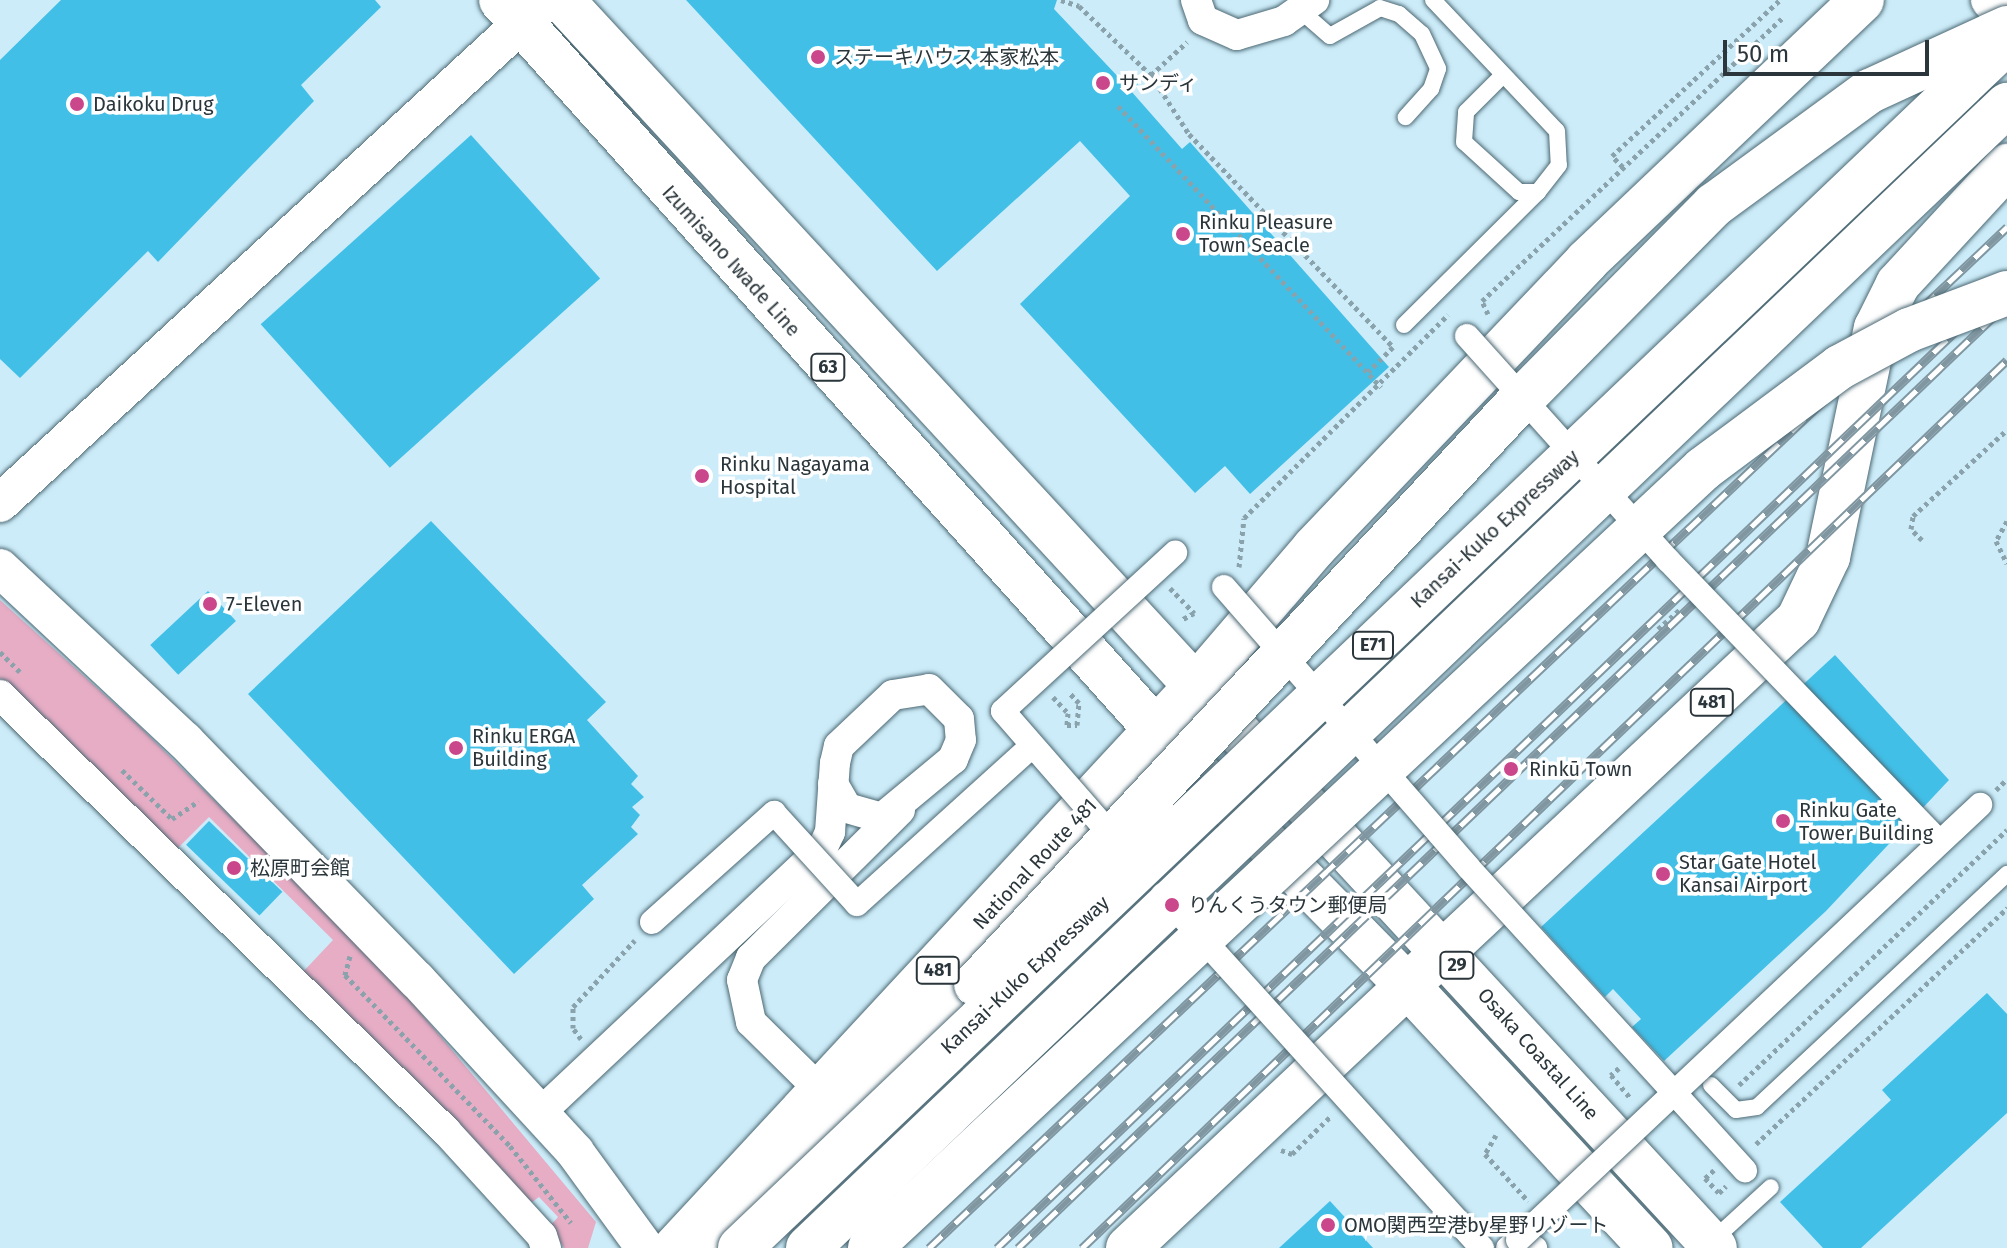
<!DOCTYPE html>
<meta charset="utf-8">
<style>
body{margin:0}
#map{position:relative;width:2007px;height:1248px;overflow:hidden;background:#ccecf9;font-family:"Fira Sans","Noto Sans JP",sans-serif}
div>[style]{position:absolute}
.green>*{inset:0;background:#e7adc5}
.building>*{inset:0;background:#42bfe7;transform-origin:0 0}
.path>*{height:5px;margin-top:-2.5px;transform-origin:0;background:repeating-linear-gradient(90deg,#8aa2ac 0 4px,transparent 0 8px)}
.roads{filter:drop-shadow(0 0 2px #4c6873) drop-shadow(0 0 2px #4c6873)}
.service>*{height:16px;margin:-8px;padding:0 8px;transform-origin:8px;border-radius:8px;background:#fff}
.pedestrian>*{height:24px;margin:-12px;padding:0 12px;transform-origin:12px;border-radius:12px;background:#fff}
.minor>*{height:30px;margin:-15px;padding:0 15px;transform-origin:15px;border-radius:15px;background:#fff}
.tertiary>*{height:38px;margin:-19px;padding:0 19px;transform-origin:19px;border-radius:19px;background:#fff}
.primary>*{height:44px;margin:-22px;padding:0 22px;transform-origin:22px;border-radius:22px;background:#fff}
.trunk>*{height:44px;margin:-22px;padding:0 22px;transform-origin:22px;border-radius:22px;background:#fff}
.motorway>*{height:44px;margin:-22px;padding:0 22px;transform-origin:22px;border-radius:22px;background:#fff}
.rail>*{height:9px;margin-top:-4.5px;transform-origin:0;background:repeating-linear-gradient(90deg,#fff 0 18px,#8096a0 0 36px);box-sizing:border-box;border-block:2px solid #8096a0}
.bridges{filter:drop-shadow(0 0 2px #4c6873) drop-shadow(0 0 2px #4c6873)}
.pedestrian-bridge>*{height:24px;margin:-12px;padding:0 12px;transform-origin:12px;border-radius:12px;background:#fff}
.motorway-bridge>*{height:44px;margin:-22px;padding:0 22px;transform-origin:22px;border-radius:22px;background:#fff}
.dots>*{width:22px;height:22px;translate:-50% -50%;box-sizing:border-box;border:4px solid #fff;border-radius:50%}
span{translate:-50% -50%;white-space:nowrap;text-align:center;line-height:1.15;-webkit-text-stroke:7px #fff;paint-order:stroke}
.shield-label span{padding:2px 6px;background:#fff;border:2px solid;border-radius:6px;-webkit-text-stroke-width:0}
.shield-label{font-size:18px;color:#2a363b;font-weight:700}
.poi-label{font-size:20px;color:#2a363b}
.left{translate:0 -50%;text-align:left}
.street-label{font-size:20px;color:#2a363b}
.scale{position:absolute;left:1723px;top:40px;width:206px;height:36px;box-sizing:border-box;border:4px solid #2a363b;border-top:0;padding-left:10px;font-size:24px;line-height:28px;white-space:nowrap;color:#2a363b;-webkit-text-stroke:6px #fff;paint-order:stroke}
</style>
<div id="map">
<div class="green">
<div style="clip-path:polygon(0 600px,137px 724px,379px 963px,596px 1222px,588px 1248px,564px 1248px,550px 1226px,558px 1217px,539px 1197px,531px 1203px,301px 974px,333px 940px,209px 817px,177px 849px,0 678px)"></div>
</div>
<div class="building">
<div style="clip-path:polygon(61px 0,375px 0,381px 7px,301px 85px,314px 101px,158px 262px,148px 251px,20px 378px,0 359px,0 60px)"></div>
<div style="clip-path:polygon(686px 0,1057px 0,1054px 9px,1123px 82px,1131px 75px,1138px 84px,1131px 91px,1182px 149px,1190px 142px,1389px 367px,1250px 494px,1225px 466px,1195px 493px,1020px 304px,1130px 196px,1080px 141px,937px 271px)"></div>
<div style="left:471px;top:135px;width:193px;height:283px;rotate:48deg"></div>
<div style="clip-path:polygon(431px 521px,606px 702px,587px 720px,638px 776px,631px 784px,644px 797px,632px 807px,640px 815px,631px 827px,638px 834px,582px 885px,594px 899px,514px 974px,248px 694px)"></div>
<div style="left:208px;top:591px;width:41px;height:79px;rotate:47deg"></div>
<div style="clip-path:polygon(1835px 655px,1949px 780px,1826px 911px,1664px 1061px,1632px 1027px,1641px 1019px,1613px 989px,1605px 997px,1541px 927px)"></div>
<div style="left:209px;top:821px;width:102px;height:33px;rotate:44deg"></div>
<div style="clip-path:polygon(1987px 993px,2007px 1014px,2007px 1113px,1861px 1248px,1823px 1248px,1780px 1202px,1891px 1100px,1882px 1090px)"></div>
<div style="clip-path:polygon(1330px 1201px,1373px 1248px,1279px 1248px)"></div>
</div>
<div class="path">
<div style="left:1061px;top:0;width:19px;rotate:18deg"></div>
<div style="left:1079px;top:6px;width:100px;rotate:43.8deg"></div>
<div style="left:1151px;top:75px;width:70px;rotate:57.2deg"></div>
<div style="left:1189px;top:134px;width:295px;rotate:46.2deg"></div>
<div style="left:1393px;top:347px;width:35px;rotate:135deg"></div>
<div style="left:1151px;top:75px;width:49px;rotate:-42.5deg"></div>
<div style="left:1118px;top:106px;width:385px;rotate:46.9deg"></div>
<div style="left:1623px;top:167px;width:16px;rotate:-135deg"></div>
<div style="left:1612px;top:156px;width:229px;rotate:-42.9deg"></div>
<div style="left:1488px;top:314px;width:14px;rotate:-115deg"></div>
<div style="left:1482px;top:301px;width:414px;rotate:-43.3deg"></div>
<div style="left:2007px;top:521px;width:23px;rotate:119deg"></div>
<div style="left:1996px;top:541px;width:25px;rotate:64deg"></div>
<div style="left:1922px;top:540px;width:16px;rotate:-135deg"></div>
<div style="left:1911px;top:529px;width:13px;rotate:-81deg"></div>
<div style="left:1913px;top:516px;width:127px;rotate:-42.5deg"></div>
<div style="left:1239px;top:567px;width:49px;rotate:-84.2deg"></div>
<div style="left:1244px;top:518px;width:288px;rotate:-44.9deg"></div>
<div style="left:1170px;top:588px;width:35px;rotate:46deg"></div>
<div style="left:1194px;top:613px;width:13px;rotate:151deg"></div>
<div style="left:1658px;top:629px;width:31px;rotate:-42deg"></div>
<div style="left:0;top:652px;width:28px;rotate:45deg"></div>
<div style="left:1053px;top:697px;width:22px;rotate:47deg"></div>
<div style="left:1068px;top:713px;width:12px;rotate:95deg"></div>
<div style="left:1067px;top:725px;width:10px"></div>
<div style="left:1077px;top:725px;width:22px;rotate:-85deg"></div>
<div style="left:1079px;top:703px;width:16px;rotate:-133deg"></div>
<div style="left:122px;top:770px;width:70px;rotate:44.4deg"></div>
<div style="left:172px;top:819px;width:32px;rotate:-34deg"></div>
<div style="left:1996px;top:790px;width:16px;rotate:-45deg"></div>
<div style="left:350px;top:956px;width:20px;rotate:105deg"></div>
<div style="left:345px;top:975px;width:238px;rotate:46deg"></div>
<div style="left:510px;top:1146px;width:98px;rotate:51.6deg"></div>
<div style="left:581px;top:1039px;width:14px;rotate:-126deg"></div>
<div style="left:573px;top:1028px;width:21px;rotate:-90deg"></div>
<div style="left:573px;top:1007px;width:91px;rotate:-47.2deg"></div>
<div style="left:1619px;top:1068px;width:11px;rotate:139deg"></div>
<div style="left:1611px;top:1075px;width:30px;rotate:50deg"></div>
<div style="left:1739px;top:1085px;width:370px;rotate:-43.6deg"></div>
<div style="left:1496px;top:1135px;width:22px;rotate:120deg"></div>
<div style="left:1485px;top:1154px;width:64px;rotate:47.5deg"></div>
<div style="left:1756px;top:1144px;width:345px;rotate:-43.2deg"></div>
<div style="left:1281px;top:1150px;width:12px;rotate:20deg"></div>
<div style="left:1292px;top:1154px;width:53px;rotate:-44.2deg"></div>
<div style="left:1714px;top:1170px;width:12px;rotate:138deg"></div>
<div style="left:1705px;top:1178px;width:21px;rotate:47deg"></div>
<div style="left:1719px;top:1193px;width:10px;rotate:-45deg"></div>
</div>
<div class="roads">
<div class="service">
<div style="left:1433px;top:0;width:180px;rotate:46.6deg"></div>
<div style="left:1557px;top:131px;width:34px;rotate:87deg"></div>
<div style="left:1559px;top:165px;width:34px;rotate:128deg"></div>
<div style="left:1538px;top:192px;width:19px;rotate:180deg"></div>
<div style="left:1519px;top:192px;width:74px;rotate:-137.7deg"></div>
<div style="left:1464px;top:142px;width:30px;rotate:-86deg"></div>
<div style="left:1466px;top:112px;width:52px;rotate:-45deg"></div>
<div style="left:1301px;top:11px;width:38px;rotate:41deg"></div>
<div style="left:1330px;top:36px;width:57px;rotate:-29.2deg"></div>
<div style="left:1380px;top:8px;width:20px;rotate:18deg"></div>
<div style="left:1399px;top:14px;width:30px;rotate:41deg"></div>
<div style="left:1422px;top:34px;width:38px;rotate:65deg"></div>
<div style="left:1438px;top:69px;width:21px;rotate:109deg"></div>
<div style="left:1431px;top:89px;width:38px;rotate:132deg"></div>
<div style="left:1404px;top:325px;width:189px;rotate:-44.8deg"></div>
<div style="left:1711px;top:1085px;width:35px;rotate:45deg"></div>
<div style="left:1736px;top:1110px;width:21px;rotate:-8deg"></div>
<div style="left:1757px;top:1107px;width:342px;rotate:-43deg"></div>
<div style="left:1711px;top:1242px;width:81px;rotate:-42.5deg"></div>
</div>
<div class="pedestrian">
<div style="left:1508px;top:1248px;width:13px;rotate:-39deg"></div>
<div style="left:1518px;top:1240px;width:19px;rotate:25deg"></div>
</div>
<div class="minor">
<div style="left:1196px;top:0;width:21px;rotate:71deg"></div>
<div style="left:1203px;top:20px;width:37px;rotate:24deg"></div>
<div style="left:1237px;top:35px;width:49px;rotate:-16.6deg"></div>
<div style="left:1284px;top:21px;width:37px;rotate:-35deg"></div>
<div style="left:0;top:695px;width:624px;rotate:44.35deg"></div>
<div style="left:446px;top:1131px;width:142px;rotate:47.6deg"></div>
<div style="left:542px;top:1236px;width:13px;rotate:72deg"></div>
<div style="left:823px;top:1093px;width:101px;rotate:-135.4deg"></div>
<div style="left:751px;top:1022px;width:43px;rotate:-102.1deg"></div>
<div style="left:742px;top:980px;width:24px;rotate:-68deg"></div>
<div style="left:751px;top:958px;width:210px;rotate:-44.8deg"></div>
<div style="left:540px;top:1113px;width:388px;rotate:-43.2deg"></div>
<div style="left:823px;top:847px;width:17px;rotate:-65deg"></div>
<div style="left:830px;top:832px;width:69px;rotate:-85.9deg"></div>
<div style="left:835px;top:763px;width:17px;rotate:-77deg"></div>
<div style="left:839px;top:746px;width:74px;rotate:-43.4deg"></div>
<div style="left:893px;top:695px;width:36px;rotate:-9deg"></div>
<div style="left:929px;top:689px;width:42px;rotate:45deg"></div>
<div style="left:959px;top:719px;width:21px;rotate:85deg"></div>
<div style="left:961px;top:740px;width:21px;rotate:113deg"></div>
<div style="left:953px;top:759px;width:92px;rotate:140.3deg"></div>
<div style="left:882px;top:818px;width:36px;rotate:-164deg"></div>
<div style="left:847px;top:808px;width:28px;rotate:-120deg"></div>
</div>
<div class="tertiary">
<div style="left:1990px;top:0;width:25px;rotate:47deg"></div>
<div style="left:0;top:503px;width:743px;rotate:-42.6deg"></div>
<div style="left:0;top:568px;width:253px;rotate:43.1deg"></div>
<div style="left:185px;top:741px;width:333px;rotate:45.9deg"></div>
<div style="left:417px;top:980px;width:234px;rotate:47.4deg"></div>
<div style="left:575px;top:1152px;width:119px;rotate:53.9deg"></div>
</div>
<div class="primary">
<div style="left:501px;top:0;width:984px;rotate:48.09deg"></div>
<div style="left:1158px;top:732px;width:356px;rotate:45.5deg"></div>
<div style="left:1408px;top:986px;width:357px;rotate:47.2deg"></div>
<div style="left:562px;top:0;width:1699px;rotate:47.27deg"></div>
</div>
<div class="trunk">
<div style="left:675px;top:1248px;width:765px;rotate:-47.17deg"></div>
<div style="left:1128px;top:1248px;width:434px;rotate:-43.2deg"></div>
</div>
<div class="motorway">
<div style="left:1195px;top:687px;width:183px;rotate:-49.4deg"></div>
<div style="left:1314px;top:548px;width:396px;rotate:-46.4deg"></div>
<div style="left:1587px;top:261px;width:379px;rotate:-43.5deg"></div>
<div style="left:1444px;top:951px;width:485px;rotate:-43.1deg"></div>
<div style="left:1798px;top:620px;width:70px;rotate:-64.5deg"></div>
<div style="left:1828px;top:557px;width:234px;rotate:-78.2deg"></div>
<div style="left:1876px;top:328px;width:49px;rotate:-63.4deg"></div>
<div style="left:1898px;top:284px;width:161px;rotate:-47.3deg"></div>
<div style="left:713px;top:1248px;width:363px;rotate:-45deg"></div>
</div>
</div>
<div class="rail">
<div style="left:929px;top:1248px;width:1485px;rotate:-43.44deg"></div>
<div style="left:997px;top:1248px;width:1398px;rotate:-43.72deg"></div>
<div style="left:1018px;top:1248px;width:1367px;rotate:-43.67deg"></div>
<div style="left:1082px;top:1248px;width:1282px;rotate:-43.83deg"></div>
</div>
<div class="bridges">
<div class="pedestrian-bridge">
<div style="left:1467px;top:336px;width:301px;rotate:48.1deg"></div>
<div style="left:1668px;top:560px;width:391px;rotate:46.1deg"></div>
<div style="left:1224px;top:587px;width:371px;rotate:48.9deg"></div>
<div style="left:1468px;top:867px;width:411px;rotate:47.6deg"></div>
<div style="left:1118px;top:843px;width:175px;rotate:-131.1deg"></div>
<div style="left:1003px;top:711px;width:234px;rotate:-42.6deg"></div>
<div style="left:1163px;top:895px;width:476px;rotate:47.9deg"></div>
<div style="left:652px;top:922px;width:164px;rotate:-41.8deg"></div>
<div style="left:774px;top:813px;width:123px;rotate:47.6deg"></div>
<div style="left:857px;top:904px;width:236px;rotate:-42.1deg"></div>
<div style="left:1518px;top:1240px;width:635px;rotate:-43.28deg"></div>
</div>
<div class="motorway-bridge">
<div style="left:976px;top:984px;width:790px;rotate:-47deg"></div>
<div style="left:1515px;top:406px;width:283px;rotate:-45.3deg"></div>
<div style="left:1714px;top:205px;width:193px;rotate:-36.2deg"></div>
<div style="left:1870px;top:91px;width:151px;rotate:-24.7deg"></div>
<div style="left:740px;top:1248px;width:1749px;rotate:-43.59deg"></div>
<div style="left:808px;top:1248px;width:1657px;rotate:-43.63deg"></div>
<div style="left:870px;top:1248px;width:1140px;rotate:-43.08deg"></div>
<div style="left:1703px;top:469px;width:171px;rotate:-36.7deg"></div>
<div style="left:1840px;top:367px;width:78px;rotate:-28.2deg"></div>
<div style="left:1909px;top:330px;width:105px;rotate:-20.7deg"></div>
</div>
</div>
<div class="dots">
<div style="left:818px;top:57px;background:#cb478b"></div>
<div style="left:1103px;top:83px;background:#cb478b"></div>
<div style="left:77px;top:104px;background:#cb478b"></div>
<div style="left:1183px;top:234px;background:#cb478b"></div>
<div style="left:702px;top:476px;background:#cb478b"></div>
<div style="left:210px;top:604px;background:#cb478b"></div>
<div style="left:456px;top:748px;background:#cb478b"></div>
<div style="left:1511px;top:769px;background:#cb478b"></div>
<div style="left:1783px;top:821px;background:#cb478b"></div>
<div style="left:234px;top:868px;background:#cb478b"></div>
<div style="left:1663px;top:874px;background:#cb478b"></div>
<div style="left:1172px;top:905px;background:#cb478b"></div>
<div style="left:1328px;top:1225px;background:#cb478b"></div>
</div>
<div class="shield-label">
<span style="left:828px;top:367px">63</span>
<span style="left:1373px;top:645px">E71</span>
<span style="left:1712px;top:702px">481</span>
<span style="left:1457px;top:965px">29</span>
<span style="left:938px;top:970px">481</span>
</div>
<div class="poi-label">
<span class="left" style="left:834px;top:57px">ステーキハウス 本家松本</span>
<span class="left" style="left:1119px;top:83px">サンディ</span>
<span class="left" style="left:93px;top:104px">Daikoku Drug</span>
<span class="left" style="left:1199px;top:234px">Rinku Pleasure<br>Town Seacle</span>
<span class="left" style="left:720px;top:476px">Rinku Nagayama<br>Hospital</span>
<span class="left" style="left:226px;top:604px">7-Eleven</span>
<span class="left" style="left:472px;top:748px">Rinku ERGA<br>Building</span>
<span class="left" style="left:1529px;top:769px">Rinkū Town</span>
<span class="left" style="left:1799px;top:822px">Rinku Gate<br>Tower Building</span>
<span class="left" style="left:1679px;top:874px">Star Gate Hotel<br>Kansai Airport</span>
<span class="left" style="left:250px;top:868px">松原町会館</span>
<span class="left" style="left:1188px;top:905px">りんくうタウン郵便局</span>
<span class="left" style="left:1344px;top:1225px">OMO関西空港by星野リゾート</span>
</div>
<div class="street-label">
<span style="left:731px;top:261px;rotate:48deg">Izumisano Iwade Line</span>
<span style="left:1495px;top:529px;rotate:-43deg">Kansai-Kuko Expressway</span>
<span style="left:1035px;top:864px;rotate:-47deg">National Route 481</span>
<span style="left:1025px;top:975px;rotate:-43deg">Kansai-Kuko Expressway</span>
<span style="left:1538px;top:1054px;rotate:48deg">Osaka Coastal Line</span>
</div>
<div class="scale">50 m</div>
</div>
